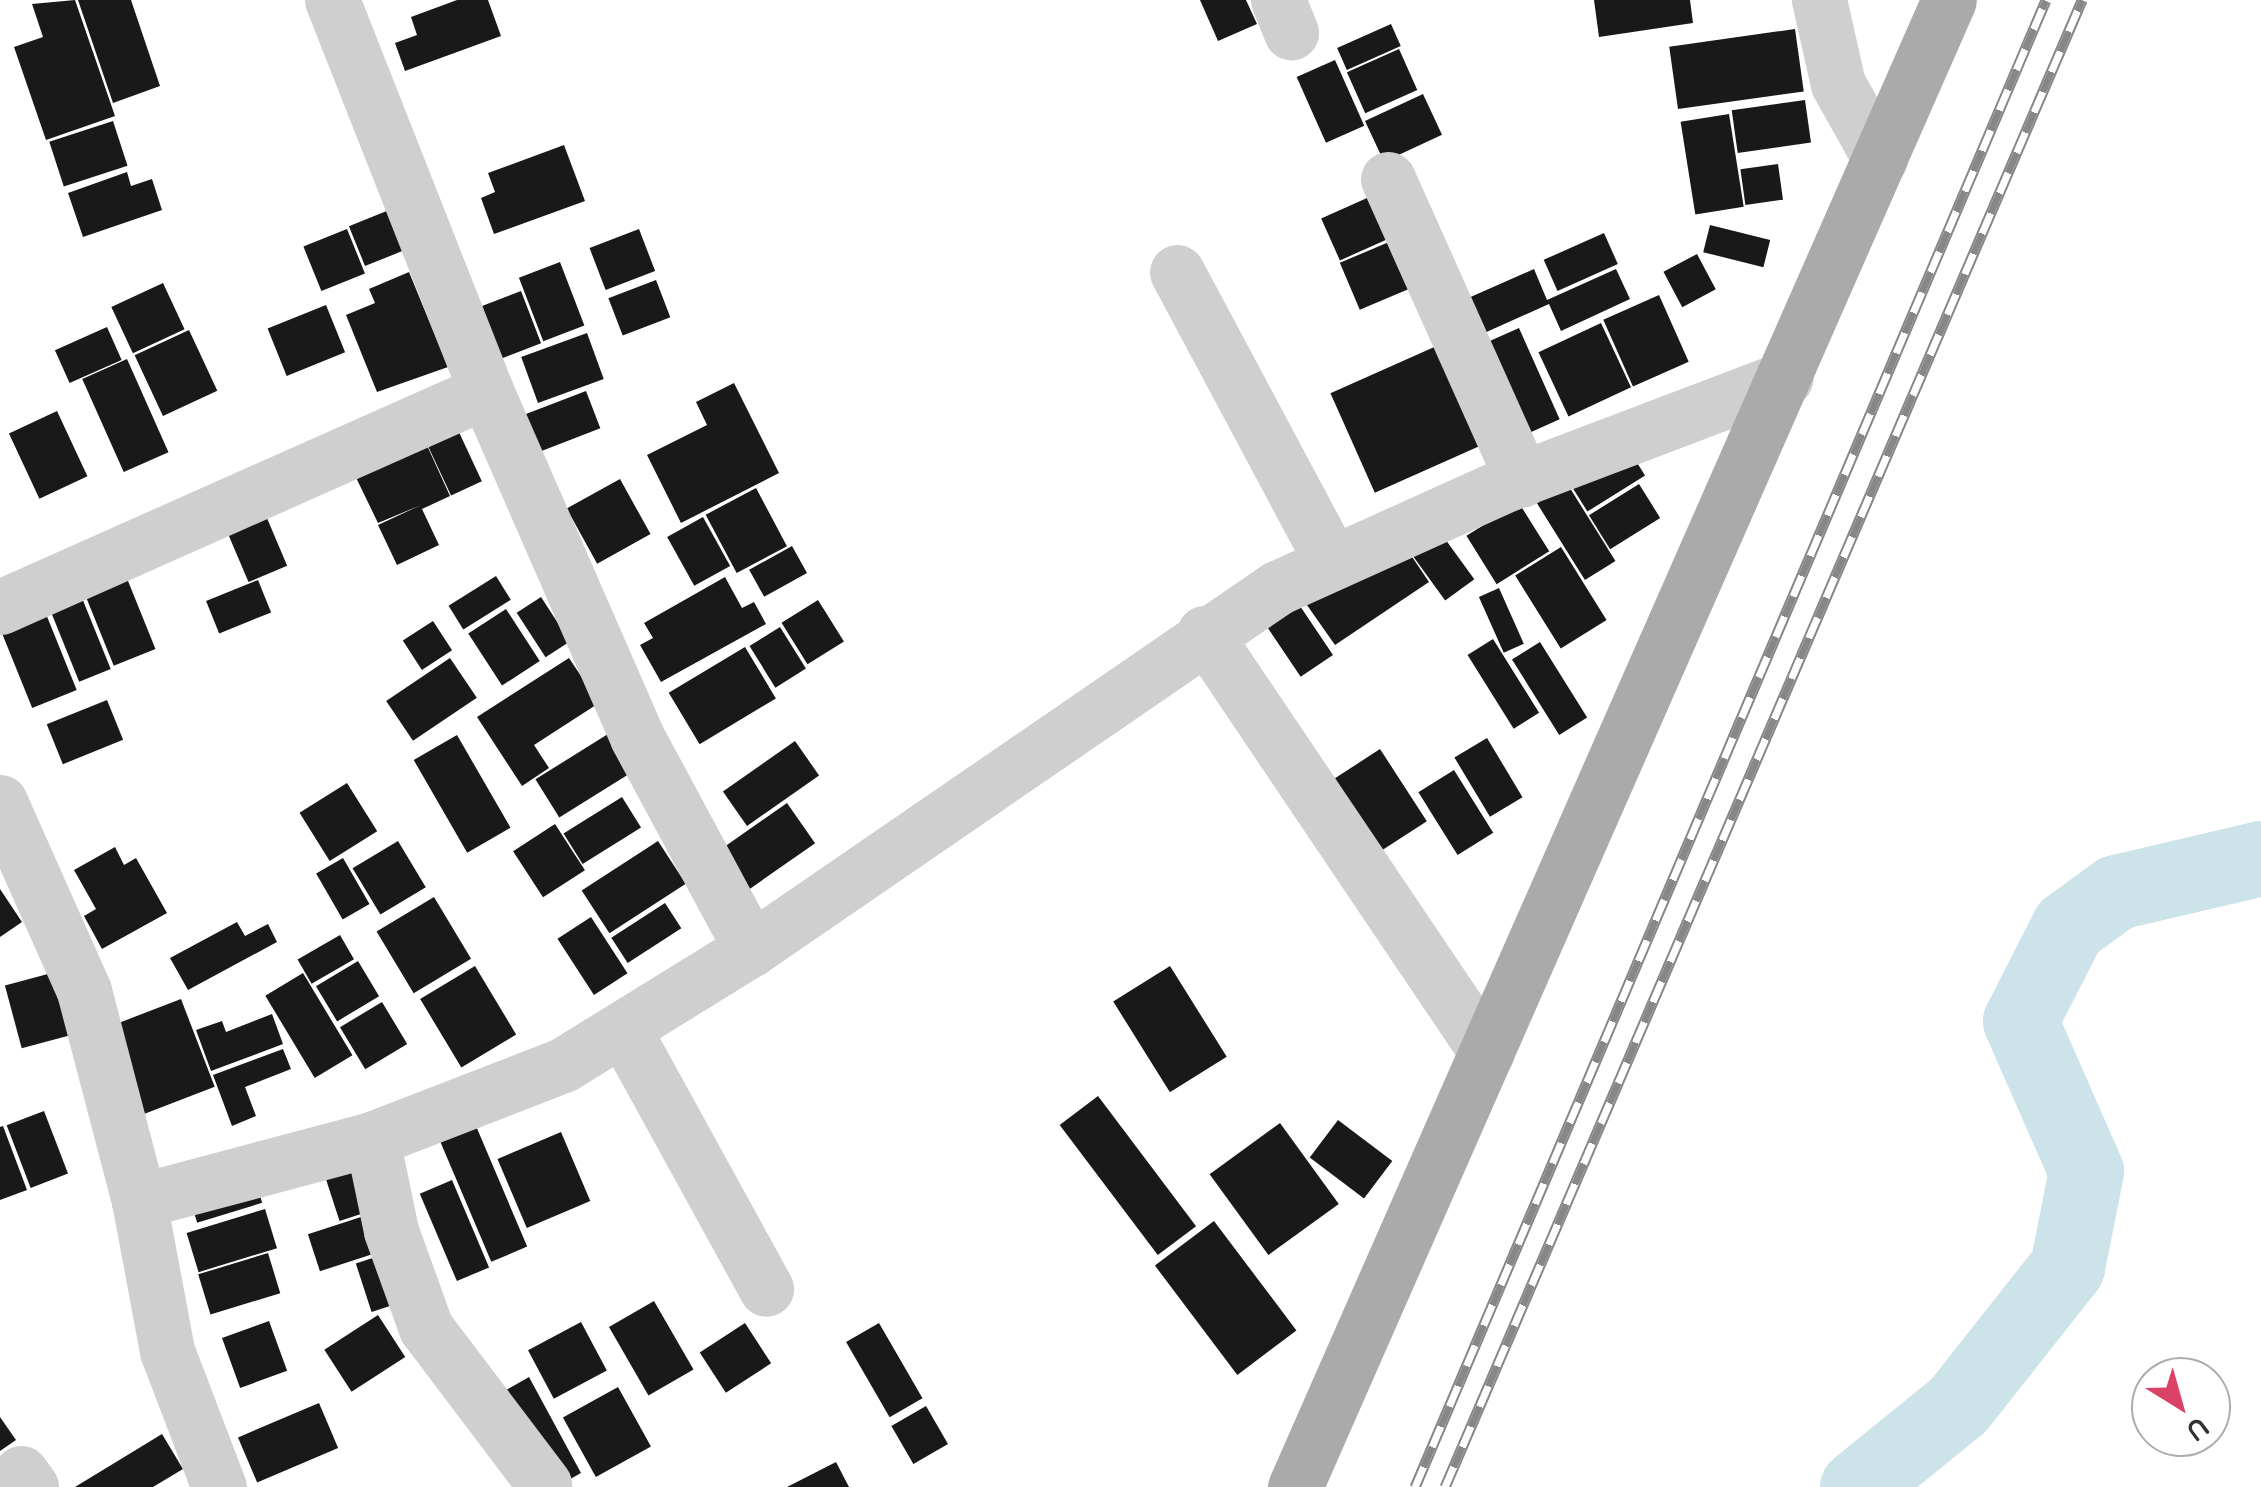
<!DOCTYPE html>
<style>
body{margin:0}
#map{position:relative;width:2261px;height:1487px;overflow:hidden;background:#fff;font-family:Quicksand,sans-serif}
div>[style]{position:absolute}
.river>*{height:75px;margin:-37.5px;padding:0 37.5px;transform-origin:37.5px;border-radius:37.5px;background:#cce3e9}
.building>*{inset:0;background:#191919;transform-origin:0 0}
.minor>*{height:55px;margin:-27.5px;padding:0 27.5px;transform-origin:27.5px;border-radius:27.5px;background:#cfcfcf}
.major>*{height:55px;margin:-27.5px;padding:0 27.5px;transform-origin:27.5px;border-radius:27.5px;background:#aaa}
.rail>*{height:11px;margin-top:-5.5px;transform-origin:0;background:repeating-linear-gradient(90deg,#fff 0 22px,#878787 0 44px);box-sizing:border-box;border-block:2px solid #878787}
span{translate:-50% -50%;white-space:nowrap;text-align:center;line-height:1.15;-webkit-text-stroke:10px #fff;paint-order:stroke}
.north{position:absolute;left:2131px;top:1357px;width:100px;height:100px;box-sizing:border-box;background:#fff;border:2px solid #adadad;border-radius:50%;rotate:143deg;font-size:28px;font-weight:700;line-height:40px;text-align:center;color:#323232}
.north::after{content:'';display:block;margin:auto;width:35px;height:45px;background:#db4267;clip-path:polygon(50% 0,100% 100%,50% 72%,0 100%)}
</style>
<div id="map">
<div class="river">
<div style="left:1857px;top:1487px;width:130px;rotate:-39.1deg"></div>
<div style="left:1958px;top:1405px;width:176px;rotate:-51.7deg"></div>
<div style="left:2067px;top:1267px;width:98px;rotate:-78.8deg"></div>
<div style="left:2086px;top:1171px;width:164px;rotate:-113.7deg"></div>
<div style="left:2020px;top:1021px;width:106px;rotate:-62.9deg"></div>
<div style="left:2068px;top:927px;width:59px;rotate:-36.1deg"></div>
<div style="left:2116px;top:892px;width:149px;rotate:-13.2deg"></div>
</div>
<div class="building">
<div style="clip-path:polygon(75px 0,115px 116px,46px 140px,14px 47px,43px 37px,32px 4px)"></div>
<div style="clip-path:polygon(78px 0,131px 0,160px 86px,113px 103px)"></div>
<div style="clip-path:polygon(457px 0,488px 0,501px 36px,405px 71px,395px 43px,417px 35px,411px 17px)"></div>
<div style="clip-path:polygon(1200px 0,1246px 0,1257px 24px,1218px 41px)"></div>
<div style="clip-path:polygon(1594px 0,1690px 0,1693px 23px,1599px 37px)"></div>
<div style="left:1391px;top:24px;width:24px;height:59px;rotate:66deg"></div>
<div style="left:1795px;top:29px;width:63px;height:127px;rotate:82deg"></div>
<div style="left:1399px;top:49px;width:45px;height:57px;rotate:66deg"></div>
<div style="left:1335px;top:60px;width:72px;height:42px;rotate:66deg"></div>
<div style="left:1423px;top:94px;width:45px;height:64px;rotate:65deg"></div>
<div style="left:1805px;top:100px;width:43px;height:74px;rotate:82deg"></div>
<div style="left:1729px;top:114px;width:94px;height:49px;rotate:81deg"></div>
<div style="left:113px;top:121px;width:47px;height:67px;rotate:72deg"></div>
<div style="clip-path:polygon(564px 145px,585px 201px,494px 234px,481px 198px,495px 192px,488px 173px)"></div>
<div style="left:1778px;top:164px;width:36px;height:38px;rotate:82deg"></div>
<div style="clip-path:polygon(127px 172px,131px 186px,152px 179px,162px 210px,83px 237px,68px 193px)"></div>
<div style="left:1376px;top:194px;width:46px;height:60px;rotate:66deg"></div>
<div style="left:399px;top:206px;width:43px;height:54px;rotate:68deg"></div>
<div style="left:1710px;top:225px;width:62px;height:28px;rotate:14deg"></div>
<div style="left:347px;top:229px;width:48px;height:47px;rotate:68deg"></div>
<div style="left:639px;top:229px;width:45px;height:53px;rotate:69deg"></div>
<div style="left:1604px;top:233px;width:34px;height:66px;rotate:66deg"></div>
<div style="left:1396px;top:239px;width:51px;height:61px;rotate:67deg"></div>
<div style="left:1697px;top:254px;width:40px;height:38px;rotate:62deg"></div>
<div style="left:560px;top:262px;width:68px;height:44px;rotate:69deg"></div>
<div style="clip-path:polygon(1534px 269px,1547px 300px,1616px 269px,1630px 299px,1561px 331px,1549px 304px,1482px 334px,1466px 299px)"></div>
<div style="clip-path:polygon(409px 272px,448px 367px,377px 392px,346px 315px,375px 303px,369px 289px)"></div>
<div style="left:656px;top:280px;width:40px;height:51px;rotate:69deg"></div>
<div style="left:163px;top:283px;width:51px;height:57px;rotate:65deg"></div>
<div style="left:521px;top:291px;width:56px;height:48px;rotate:69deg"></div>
<div style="left:1659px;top:295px;width:73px;height:61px;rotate:66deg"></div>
<div style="left:326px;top:305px;width:51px;height:63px;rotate:68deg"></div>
<div style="left:1601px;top:323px;width:71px;height:69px;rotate:65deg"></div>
<div style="left:107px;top:327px;width:36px;height:57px;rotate:66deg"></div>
<div style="left:1519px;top:328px;width:100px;height:53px;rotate:66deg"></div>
<div style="left:189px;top:330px;width:67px;height:60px;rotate:65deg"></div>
<div style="left:587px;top:333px;width:49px;height:70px;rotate:70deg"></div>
<div style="left:1441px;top:344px;width:109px;height:121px;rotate:66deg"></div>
<div style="left:127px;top:359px;width:102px;height:49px;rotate:66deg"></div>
<div style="clip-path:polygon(734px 383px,779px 473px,681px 523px,647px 455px,707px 425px,696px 402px)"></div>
<div style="left:586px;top:391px;width:40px;height:65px;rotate:69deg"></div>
<div style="left:57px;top:411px;width:72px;height:53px;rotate:65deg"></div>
<div style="left:451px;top:415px;width:73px;height:34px;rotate:65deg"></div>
<div style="clip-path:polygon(420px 430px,450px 496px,422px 509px,439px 545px,397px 565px,378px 525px,421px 505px,378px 523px,348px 461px)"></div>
<div style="left:1626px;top:445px;width:36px;height:68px;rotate:58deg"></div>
<div style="left:1563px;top:477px;width:99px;height:36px;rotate:58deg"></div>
<div style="left:620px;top:479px;width:63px;height:61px;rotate:61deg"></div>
<div style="left:1639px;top:484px;width:40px;height:59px;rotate:58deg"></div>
<div style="left:756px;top:488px;width:66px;height:57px;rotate:62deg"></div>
<div style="left:1519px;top:503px;width:57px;height:62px;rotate:58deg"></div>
<div style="left:261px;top:504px;width:67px;height:42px;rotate:67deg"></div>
<div style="left:703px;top:517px;width:56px;height:41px;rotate:61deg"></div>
<div style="left:1432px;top:521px;width:72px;height:36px;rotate:54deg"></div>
<div style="clip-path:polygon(1396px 533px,1429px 582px,1335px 645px,1295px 588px)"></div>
<div style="left:792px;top:546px;width:31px;height:49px;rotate:61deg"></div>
<div style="left:1561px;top:547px;width:86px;height:54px;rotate:58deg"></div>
<div style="left:124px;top:571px;width:84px;height:45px;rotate:68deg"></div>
<div style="left:496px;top:576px;width:28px;height:56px;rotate:58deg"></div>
<div style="clip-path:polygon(725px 577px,742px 608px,754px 602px,766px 624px,661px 682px,640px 645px,653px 638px,644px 623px)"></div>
<div style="left:258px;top:580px;width:35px;height:56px;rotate:68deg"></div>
<div style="left:1499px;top:588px;width:61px;height:22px;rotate:66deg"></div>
<div style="left:80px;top:593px;width:82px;height:34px;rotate:68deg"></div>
<div style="left:541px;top:597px;width:53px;height:29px;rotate:57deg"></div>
<div style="left:818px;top:600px;width:49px;height:43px;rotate:58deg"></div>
<div style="left:1300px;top:606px;width:59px;height:39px;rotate:56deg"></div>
<div style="left:506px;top:609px;width:62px;height:45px;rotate:57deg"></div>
<div style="left:46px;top:614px;width:82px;height:48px;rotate:68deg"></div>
<div style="left:433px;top:621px;width:35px;height:36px;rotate:57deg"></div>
<div style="left:780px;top:627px;width:49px;height:36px;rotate:58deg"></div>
<div style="left:1493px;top:639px;width:87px;height:30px;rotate:58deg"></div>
<div style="left:1540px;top:642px;width:89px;height:33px;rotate:58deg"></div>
<div style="left:745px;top:647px;width:60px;height:89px;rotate:59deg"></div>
<div style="left:450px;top:658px;width:48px;height:77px;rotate:56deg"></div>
<div style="clip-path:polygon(569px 658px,599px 703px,534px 745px,549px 768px,522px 786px,477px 717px)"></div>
<div style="left:107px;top:700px;width:43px;height:65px;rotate:68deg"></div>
<div style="left:616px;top:729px;width:45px;height:95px;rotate:58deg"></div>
<div style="left:457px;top:735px;width:107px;height:50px;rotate:60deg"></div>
<div style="left:1487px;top:738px;width:69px;height:38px;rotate:59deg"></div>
<div style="left:795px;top:741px;width:42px;height:88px;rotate:55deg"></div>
<div style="left:1380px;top:749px;width:86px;height:71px;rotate:57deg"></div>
<div style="left:1454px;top:770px;width:74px;height:42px;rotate:58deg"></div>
<div style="left:347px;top:783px;width:57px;height:56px;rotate:58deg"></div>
<div style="left:622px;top:797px;width:36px;height:69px;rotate:58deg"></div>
<div style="left:787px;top:803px;width:49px;height:85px;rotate:55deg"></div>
<div style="left:555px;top:824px;width:55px;height:50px;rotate:57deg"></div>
<div style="left:398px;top:841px;width:54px;height:53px;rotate:59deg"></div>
<div style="left:658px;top:841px;width:51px;height:91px;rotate:57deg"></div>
<div style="clip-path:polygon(115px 847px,124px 865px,136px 858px,167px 913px,102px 949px,84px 916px,96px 909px,74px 870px)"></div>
<div style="left:343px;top:858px;width:53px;height:31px;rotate:60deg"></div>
<div style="clip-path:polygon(0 889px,22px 922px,0 937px)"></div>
<div style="left:434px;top:897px;width:72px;height:67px;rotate:59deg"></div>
<div style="left:665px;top:903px;width:30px;height:64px;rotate:57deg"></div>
<div style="left:591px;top:917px;width:67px;height:40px;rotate:57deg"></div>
<div style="clip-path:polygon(237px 922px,245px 936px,268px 924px,277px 942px,188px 990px,170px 958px)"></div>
<div style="left:340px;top:935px;width:28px;height:49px;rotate:60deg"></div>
<div style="left:358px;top:961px;width:41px;height:49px;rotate:59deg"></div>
<div style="left:475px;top:966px;width:80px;height:64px;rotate:59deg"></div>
<div style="left:1170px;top:966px;width:107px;height:67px;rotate:58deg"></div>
<div style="left:59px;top:971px;width:65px;height:56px;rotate:75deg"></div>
<div style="left:303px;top:973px;width:96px;height:44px;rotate:59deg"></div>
<div style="left:181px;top:999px;width:94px;height:75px;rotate:69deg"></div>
<div style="left:382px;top:1002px;width:49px;height:49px;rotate:59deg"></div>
<div style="clip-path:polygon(272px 1014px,283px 1044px,211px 1071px,196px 1030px,222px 1021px,226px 1032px)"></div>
<div style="clip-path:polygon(283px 1049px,291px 1069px,245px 1087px,256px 1116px,232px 1126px,213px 1075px)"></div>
<div style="left:1098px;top:1096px;width:163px;height:48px;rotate:53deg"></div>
<div style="left:44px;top:1111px;width:67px;height:40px;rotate:69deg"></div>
<div style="left:1338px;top:1120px;width:68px;height:47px;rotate:37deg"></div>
<div style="left:1280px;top:1123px;width:100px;height:87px;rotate:54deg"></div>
<div style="clip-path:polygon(3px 1126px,27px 1190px,0 1200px,0 1127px)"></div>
<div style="left:476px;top:1126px;width:131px;height:39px;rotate:67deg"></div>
<div style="left:561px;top:1132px;width:75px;height:69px;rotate:67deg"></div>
<div style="left:360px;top:1148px;width:63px;height:42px;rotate:72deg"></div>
<div style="left:254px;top:1176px;width:28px;height:68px;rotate:73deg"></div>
<div style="left:452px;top:1180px;width:95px;height:35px;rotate:67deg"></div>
<div style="left:265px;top:1209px;width:41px;height:82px;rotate:73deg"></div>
<div style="left:364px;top:1216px;width:39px;height:59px;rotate:72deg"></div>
<div style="left:1214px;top:1221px;width:137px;height:74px;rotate:53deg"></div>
<div style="left:391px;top:1252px;width:51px;height:37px;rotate:72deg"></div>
<div style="left:268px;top:1253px;width:42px;height:73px;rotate:73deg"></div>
<div style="left:654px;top:1301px;width:79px;height:52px;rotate:60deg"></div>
<div style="left:378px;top:1315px;width:50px;height:64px;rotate:57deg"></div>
<div style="left:269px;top:1321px;width:53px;height:50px;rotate:70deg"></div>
<div style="left:581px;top:1322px;width:55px;height:60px;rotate:62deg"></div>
<div style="left:745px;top:1323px;width:48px;height:54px;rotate:57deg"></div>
<div style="left:879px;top:1323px;width:87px;height:38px;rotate:60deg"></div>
<div style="clip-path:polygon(529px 1377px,581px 1473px,556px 1487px,499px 1394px)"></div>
<div style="left:618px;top:1387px;width:68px;height:63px;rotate:61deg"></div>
<div style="left:319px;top:1403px;width:49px;height:88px;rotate:67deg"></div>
<div style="left:926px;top:1406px;width:44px;height:40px;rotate:60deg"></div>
<div style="clip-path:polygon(0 1417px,16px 1440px,0 1451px)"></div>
<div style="clip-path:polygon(162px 1434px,183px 1469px,153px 1487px,75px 1487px)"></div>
<div style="clip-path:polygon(836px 1462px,849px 1487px,787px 1487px)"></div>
</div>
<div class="minor">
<div style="left:332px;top:0;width:420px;rotate:68.5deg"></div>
<div style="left:486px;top:391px;width:378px;rotate:66.4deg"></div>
<div style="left:637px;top:737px;width:241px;rotate:61.7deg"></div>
<div style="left:1278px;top:0;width:35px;rotate:68deg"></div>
<div style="left:1819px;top:0;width:86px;rotate:77.3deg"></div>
<div style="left:1838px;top:84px;width:86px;rotate:60.8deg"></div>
<div style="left:1388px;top:179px;width:329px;rotate:65.9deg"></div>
<div style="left:1177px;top:272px;width:327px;rotate:61.9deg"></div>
<div style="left:0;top:607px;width:532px;rotate:-23.96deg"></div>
<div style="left:1204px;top:633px;width:506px;rotate:56.03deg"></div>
<div style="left:0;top:802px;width:207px;rotate:66deg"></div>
<div style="left:84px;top:991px;width:217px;rotate:75.3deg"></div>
<div style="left:139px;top:1201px;width:153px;rotate:79.4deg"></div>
<div style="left:167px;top:1351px;width:146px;rotate:69.1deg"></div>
<div style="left:625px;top:1032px;width:293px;rotate:61.2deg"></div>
<div style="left:372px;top:1139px;width:94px;rotate:78.3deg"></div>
<div style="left:391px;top:1231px;width:103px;rotate:70.2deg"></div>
<div style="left:426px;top:1328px;width:196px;rotate:52.9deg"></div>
<div style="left:139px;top:1201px;width:241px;rotate:-14.9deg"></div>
<div style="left:372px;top:1139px;width:205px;rotate:-21.2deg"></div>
<div style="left:563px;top:1065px;width:221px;rotate:-31.7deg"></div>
<div style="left:751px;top:949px;width:638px;rotate:-34.46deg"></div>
<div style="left:1277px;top:588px;width:252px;rotate:-24.3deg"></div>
<div style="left:1507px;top:484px;width:298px;rotate:-20.8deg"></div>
<div style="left:21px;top:1473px;width:17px;rotate:54deg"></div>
</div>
<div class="major">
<div style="left:1295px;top:1487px;width:1624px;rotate:-66.26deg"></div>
</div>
<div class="rail">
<div style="left:1415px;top:1487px;width:1615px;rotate:-67.01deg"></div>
<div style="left:1445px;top:1487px;width:1618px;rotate:-66.81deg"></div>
</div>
<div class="north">U</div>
</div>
